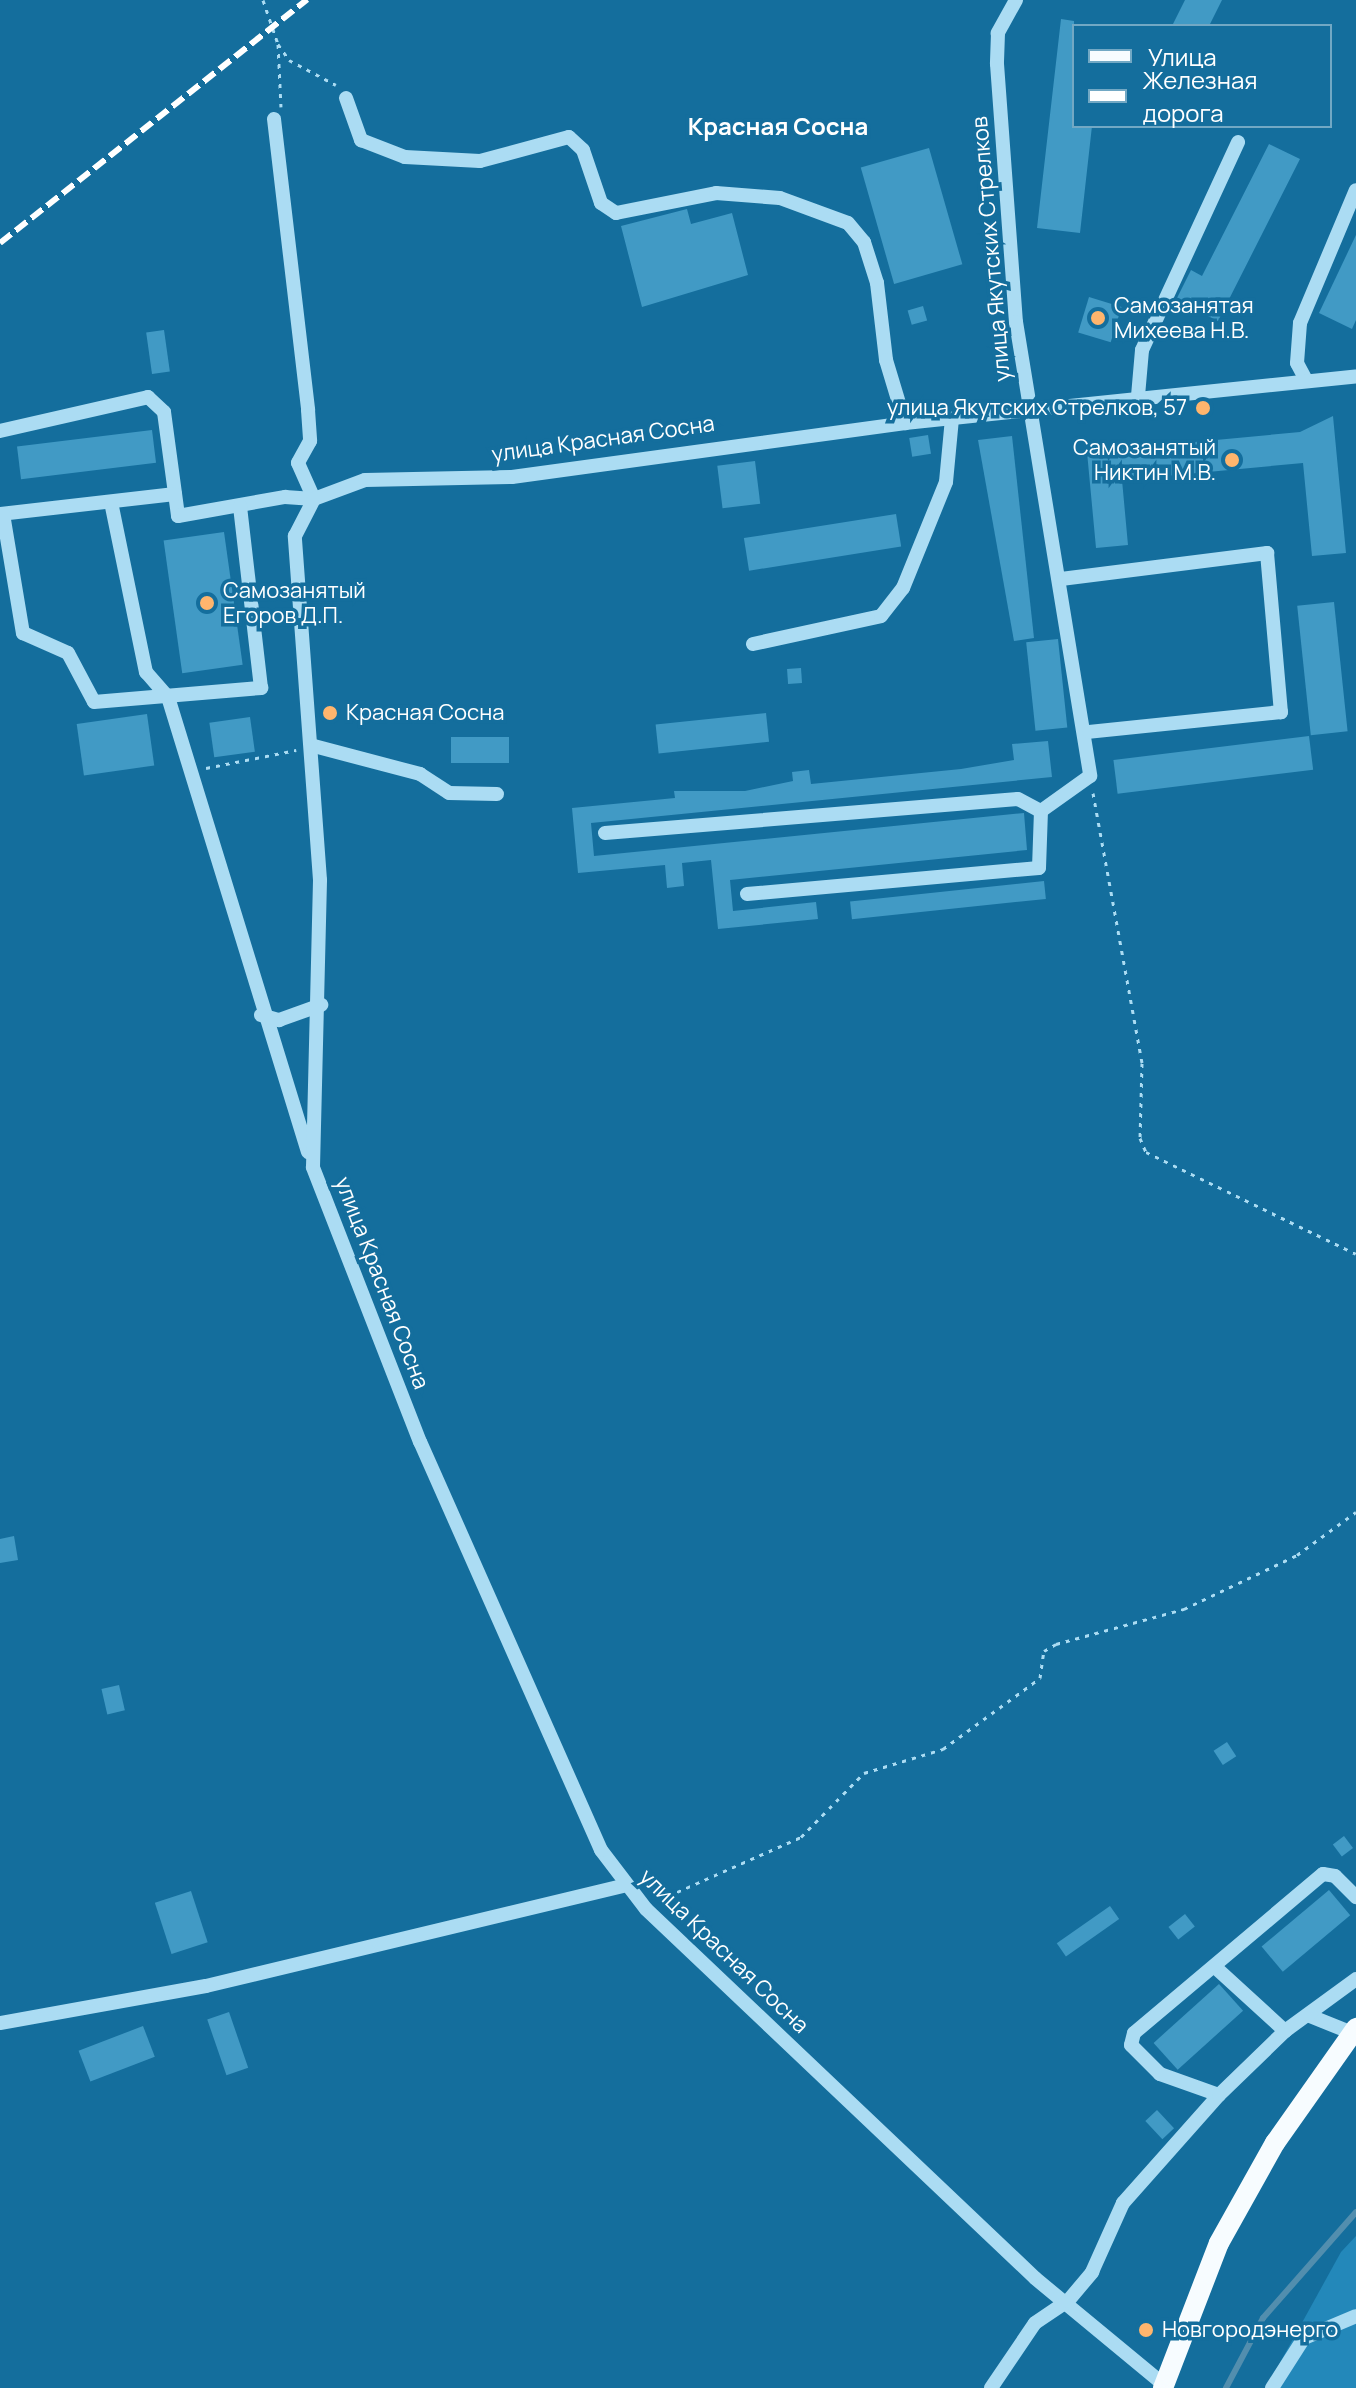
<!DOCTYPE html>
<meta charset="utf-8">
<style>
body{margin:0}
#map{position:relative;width:1356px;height:2388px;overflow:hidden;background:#146e9d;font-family:Manrope,sans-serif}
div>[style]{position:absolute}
.green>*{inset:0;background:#2388ba}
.stream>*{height:6px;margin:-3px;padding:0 3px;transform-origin:3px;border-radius:3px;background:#528eae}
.building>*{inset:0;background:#419ac5;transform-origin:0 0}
.path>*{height:3px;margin-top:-1.5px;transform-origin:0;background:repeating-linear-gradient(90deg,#abdcf3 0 4px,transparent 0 10px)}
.minor>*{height:14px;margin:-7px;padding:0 7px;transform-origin:7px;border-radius:7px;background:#abdcf3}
.major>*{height:20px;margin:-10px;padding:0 10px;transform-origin:10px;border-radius:10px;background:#f7fcff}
.rail>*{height:6px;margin-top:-3px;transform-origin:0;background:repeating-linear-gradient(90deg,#fff 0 14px,transparent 0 20px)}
.dots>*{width:22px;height:22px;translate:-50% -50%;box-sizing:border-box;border:4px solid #146e9d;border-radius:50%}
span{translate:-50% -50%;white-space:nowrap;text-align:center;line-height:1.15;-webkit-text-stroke:7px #146e9d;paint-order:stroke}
.street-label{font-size:22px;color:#fff}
.poi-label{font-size:22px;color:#fff}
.left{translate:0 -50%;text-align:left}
.right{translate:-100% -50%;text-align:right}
.neighbourhood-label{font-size:24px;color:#fff;font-weight:700}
.legend{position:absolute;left:1072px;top:24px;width:260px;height:104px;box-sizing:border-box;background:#146e9d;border:2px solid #72a8c4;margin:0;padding:10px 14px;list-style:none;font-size:24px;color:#fff}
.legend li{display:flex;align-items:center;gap:16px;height:40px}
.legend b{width:40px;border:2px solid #72a8c4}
</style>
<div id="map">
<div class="green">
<div style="clip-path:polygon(1356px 2236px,1356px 2388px,1266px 2388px,1341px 2252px)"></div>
</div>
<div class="stream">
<div style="left:1226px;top:2388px;width:79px;rotate:-62.1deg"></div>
<div style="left:1263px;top:2318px;width:141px;rotate:-48.7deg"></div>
</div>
<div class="building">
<div style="clip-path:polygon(1185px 0,1222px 0,1209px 26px,1172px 26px)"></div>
<div style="clip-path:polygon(1061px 19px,1074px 21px,1074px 126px,1092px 126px,1080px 233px,1037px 228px)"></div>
<div style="clip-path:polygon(1269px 144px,1300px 159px,1218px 321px,1176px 300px,1191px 270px,1202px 276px)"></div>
<div style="left:929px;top:148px;width:121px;height:71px;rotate:74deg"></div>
<div style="clip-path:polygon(687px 209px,691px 224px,732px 213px,748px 275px,642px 307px,621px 226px)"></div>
<div style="clip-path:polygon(1356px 235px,1356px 320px,1352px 329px,1319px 313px)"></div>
<div style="left:1089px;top:297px;width:34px;height:37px;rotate:17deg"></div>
<div style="left:923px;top:306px;width:15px;height:16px;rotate:74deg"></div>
<div style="left:164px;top:330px;width:42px;height:18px;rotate:82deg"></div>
<div style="clip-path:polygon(1333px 416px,1346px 553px,1312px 556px,1303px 463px,1122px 480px,1128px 545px,1096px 548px,1087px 452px,1300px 432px)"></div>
<div style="left:152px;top:430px;width:33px;height:136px;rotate:83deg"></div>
<div style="left:928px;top:435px;width:19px;height:19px;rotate:81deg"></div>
<div style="clip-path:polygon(1012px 436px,1034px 638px,1014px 641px,978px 440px)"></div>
<div style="left:755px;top:461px;width:43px;height:38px;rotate:83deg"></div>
<div style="left:896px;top:514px;width:33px;height:154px;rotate:81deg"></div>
<div style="left:224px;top:532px;width:134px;height:61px;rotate:82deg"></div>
<div style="left:1334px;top:602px;width:130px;height:37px;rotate:84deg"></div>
<div style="left:1058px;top:639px;width:89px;height:32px;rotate:84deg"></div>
<div style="left:801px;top:668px;width:15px;height:14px;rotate:86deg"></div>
<div style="left:766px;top:713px;width:29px;height:111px;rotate:84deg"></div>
<div style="left:147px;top:714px;width:52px;height:71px;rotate:82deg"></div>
<div style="left:250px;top:717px;width:35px;height:41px;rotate:82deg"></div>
<div style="left:1309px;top:736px;width:34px;height:197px;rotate:83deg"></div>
<div style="left:451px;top:737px;width:58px;height:26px"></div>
<div style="clip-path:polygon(1048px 741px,1052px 777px,591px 823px,594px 856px,1024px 813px,1027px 850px,730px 880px,733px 911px,816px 902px,818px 919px,718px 929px,711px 860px,682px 863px,684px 886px,667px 888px,665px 865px,578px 873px,572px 808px,675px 798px,674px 791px,745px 791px,793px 781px,792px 772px,809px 770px,811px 784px,961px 769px,1014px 760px,1012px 744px)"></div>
<div style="left:1044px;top:881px;width:18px;height:195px;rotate:84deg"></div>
<div style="clip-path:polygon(14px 1536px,18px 1560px,0 1563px,0 1539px)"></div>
<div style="left:119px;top:1685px;width:26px;height:18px;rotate:77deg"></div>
<div style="left:1227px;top:1742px;width:17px;height:16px;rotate:57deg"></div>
<div style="left:1344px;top:1836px;width:15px;height:14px;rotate:53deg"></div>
<div style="left:1329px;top:1890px;width:33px;height:88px;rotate:50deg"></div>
<div style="left:191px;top:1891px;width:54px;height:38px;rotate:72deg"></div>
<div style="left:1110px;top:1906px;width:16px;height:65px;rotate:55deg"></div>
<div style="left:1185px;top:1914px;width:16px;height:21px;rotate:52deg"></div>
<div style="left:1219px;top:1984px;width:36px;height:88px;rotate:48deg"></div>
<div style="left:229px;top:2012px;width:59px;height:23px;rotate:71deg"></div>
<div style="left:143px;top:2026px;width:33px;height:69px;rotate:69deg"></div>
<div style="left:1157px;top:2110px;width:25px;height:16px;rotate:47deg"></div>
</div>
<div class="path">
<div style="left:263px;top:0;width:46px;rotate:71.2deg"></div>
<div style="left:278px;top:44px;width:63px;rotate:87.3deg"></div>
<div style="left:278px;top:44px;width:19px;rotate:55deg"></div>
<div style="left:289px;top:60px;width:53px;rotate:28deg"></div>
<div style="left:206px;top:768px;width:92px;rotate:-11.3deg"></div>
<div style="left:1093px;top:793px;width:274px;rotate:79.7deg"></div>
<div style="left:1142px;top:1063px;width:75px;rotate:91.5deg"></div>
<div style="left:1140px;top:1138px;width:15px;rotate:67deg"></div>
<div style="left:1146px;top:1152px;width:233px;rotate:25.9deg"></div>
<div style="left:659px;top:1900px;width:155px;rotate:-23.9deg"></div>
<div style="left:801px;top:1837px;width:90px;rotate:-45.5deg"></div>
<div style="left:864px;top:1773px;width:83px;rotate:-16.9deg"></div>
<div style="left:943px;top:1749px;width:120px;rotate:-36.2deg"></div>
<div style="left:1040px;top:1678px;width:27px;rotate:-82deg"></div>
<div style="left:1044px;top:1651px;width:14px;rotate:-30deg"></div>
<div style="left:1056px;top:1644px;width:133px;rotate:-15.3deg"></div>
<div style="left:1184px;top:1609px;width:125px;rotate:-25.5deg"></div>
<div style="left:1297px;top:1555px;width:73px;rotate:-36.1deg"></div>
</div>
<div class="minor">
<div style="left:1016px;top:0;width:38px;rotate:119deg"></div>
<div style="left:998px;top:33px;width:31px;rotate:92deg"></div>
<div style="left:997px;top:64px;width:259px;rotate:85.8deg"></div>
<div style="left:1016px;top:322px;width:460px;rotate:80.7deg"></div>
<div style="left:1090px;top:776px;width:60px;rotate:144.5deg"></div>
<div style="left:346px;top:98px;width:45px;rotate:70.3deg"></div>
<div style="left:361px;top:140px;width:47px;rotate:21.1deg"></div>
<div style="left:405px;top:157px;width:75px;rotate:3.1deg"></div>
<div style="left:480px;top:161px;width:92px;rotate:-15.1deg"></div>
<div style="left:569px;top:137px;width:19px;rotate:43deg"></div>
<div style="left:583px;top:150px;width:56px;rotate:71.2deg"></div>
<div style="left:601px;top:203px;width:18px;rotate:34deg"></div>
<div style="left:616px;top:213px;width:102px;rotate:-11.3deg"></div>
<div style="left:716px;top:193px;width:64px;rotate:4.5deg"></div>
<div style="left:780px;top:198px;width:72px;rotate:20.2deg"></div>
<div style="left:848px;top:223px;width:25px;rotate:50deg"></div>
<div style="left:864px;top:242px;width:43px;rotate:72.4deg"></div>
<div style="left:877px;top:283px;width:78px;rotate:83.3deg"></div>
<div style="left:886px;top:360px;width:66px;rotate:73.2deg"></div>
<div style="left:274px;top:119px;width:293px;rotate:83.3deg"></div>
<div style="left:308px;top:410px;width:31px;rotate:86deg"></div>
<div style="left:310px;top:441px;width:25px;rotate:119deg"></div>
<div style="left:298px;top:463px;width:39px;rotate:66deg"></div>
<div style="left:1306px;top:380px;width:19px;rotate:-118deg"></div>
<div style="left:1297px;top:363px;width:40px;rotate:-85.7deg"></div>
<div style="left:1300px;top:323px;width:144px;rotate:-67.2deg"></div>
<div style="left:1138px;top:396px;width:46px;rotate:-85deg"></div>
<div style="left:1142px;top:350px;width:229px;rotate:-65.2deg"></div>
<div style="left:0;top:431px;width:152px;rotate:-12.9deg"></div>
<div style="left:148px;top:397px;width:22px;rotate:43deg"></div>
<div style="left:164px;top:412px;width:105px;rotate:82.3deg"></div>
<div style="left:178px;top:516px;width:109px;rotate:-10.1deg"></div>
<div style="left:285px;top:497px;width:29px;rotate:4deg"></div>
<div style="left:111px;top:502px;width:174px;rotate:78.4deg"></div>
<div style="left:146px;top:672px;width:33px;rotate:49deg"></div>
<div style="left:168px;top:697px;width:476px;rotate:72.9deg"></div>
<div style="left:0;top:514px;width:176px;rotate:-6.5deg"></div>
<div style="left:3px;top:514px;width:121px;rotate:80.5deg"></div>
<div style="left:23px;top:633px;width:49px;rotate:24deg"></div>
<div style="left:68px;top:653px;width:55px;rotate:62deg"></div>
<div style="left:94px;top:702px;width:168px;rotate:-4.8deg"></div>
<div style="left:261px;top:688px;width:183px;rotate:-96.6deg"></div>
<div style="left:1061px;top:579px;width:208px;rotate:-7.2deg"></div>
<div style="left:1267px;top:553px;width:160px;rotate:85deg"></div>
<div style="left:1281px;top:712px;width:193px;rotate:174.1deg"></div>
<div style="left:753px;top:644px;width:131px;rotate:-12.3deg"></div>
<div style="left:881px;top:616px;width:36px;rotate:-52deg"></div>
<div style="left:903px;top:588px;width:114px;rotate:-67.9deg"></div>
<div style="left:946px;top:482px;width:63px;rotate:-84.6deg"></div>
<div style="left:314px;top:746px;width:110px;rotate:14.8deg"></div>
<div style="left:420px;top:774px;width:35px;rotate:33deg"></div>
<div style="left:449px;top:793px;width:48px;rotate:1.2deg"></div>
<div style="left:605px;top:833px;width:414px;rotate:-4.7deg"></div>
<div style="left:1018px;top:799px;width:26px;rotate:28deg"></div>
<div style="left:747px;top:894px;width:293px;rotate:-5.1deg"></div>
<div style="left:1039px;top:868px;width:57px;rotate:-88deg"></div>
<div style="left:261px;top:1015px;width:19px;rotate:16deg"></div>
<div style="left:279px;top:1020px;width:45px;rotate:-19.7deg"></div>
<div style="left:1215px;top:1967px;width:95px;rotate:42.4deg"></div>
<div style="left:1310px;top:2016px;width:45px;rotate:22deg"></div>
<div style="left:0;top:2023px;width:209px;rotate:-10.2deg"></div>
<div style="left:206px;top:1986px;width:430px;rotate:-13.5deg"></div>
<div style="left:1219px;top:2095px;width:63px;rotate:-160.4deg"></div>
<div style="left:1160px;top:2074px;width:41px;rotate:-135deg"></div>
<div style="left:1131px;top:2045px;width:12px;rotate:-76deg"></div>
<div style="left:1134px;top:2033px;width:247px;rotate:-40.1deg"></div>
<div style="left:1323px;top:1874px;width:12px;rotate:9deg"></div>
<div style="left:1335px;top:1876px;width:30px;rotate:45deg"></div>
<div style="left:1163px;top:2384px;width:166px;rotate:-140.4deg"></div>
<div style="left:1035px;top:2278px;width:536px;rotate:-136.51deg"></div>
<div style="left:646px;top:1909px;width:74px;rotate:-127.3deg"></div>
<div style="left:601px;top:1850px;width:446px;rotate:-113.9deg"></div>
<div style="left:420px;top:1442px;width:295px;rotate:-111.3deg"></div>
<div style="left:313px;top:1167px;width:287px;rotate:-88.6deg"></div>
<div style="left:320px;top:880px;width:345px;rotate:-94.2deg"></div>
<div style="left:295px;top:536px;width:42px;rotate:-62.8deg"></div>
<div style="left:314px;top:499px;width:54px;rotate:-20.4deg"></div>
<div style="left:365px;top:480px;width:147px;rotate:-1.2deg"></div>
<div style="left:512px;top:477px;width:397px;rotate:-7.8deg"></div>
<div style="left:905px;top:423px;width:453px;rotate:-5.9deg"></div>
<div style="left:991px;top:2388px;width:78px;rotate:-55.9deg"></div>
<div style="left:1035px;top:2323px;width:40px;rotate:-34deg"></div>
<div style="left:1068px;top:2301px;width:38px;rotate:-50deg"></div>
<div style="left:1092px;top:2272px;width:76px;rotate:-65.8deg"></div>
<div style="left:1123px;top:2203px;width:144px;rotate:-48.4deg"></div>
<div style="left:1219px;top:2095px;width:92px;rotate:-44.1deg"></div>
<div style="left:1285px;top:2031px;width:88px;rotate:-36.2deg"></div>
<div style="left:1272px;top:2388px;width:59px;rotate:-57.4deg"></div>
<div style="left:1304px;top:2338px;width:56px;rotate:-22.9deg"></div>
</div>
<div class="major">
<div style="left:1163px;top:2388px;width:155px;rotate:-68.9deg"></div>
<div style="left:1219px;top:2243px;width:115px;rotate:-60.8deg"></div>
<div style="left:1275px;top:2143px;width:141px;rotate:-54.8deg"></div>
</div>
<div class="rail">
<div style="left:0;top:243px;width:392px;rotate:-38.4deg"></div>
</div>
<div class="dots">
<div style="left:1098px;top:318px;background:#ffb56d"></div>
<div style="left:1203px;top:408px;background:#ffb56d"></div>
<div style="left:1232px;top:460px;background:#ffb56d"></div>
<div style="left:207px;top:603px;background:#ffb56d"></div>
<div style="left:330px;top:713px;background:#ffb56d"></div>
<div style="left:1146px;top:2330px;background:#ffb56d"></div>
</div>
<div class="street-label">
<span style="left:991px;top:249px;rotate:-95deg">улица Якутских Стрелков</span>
<span style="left:603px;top:439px;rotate:-8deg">улица Красная Сосна</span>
<span style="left:382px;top:1283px;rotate:69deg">улица Красная Сосна</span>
<span style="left:724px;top:1951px;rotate:44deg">улица Красная Сосна</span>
</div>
<div class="poi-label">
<span class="left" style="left:1114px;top:318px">Самозанятая<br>Михеева Н.В.</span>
<span class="right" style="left:1187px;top:408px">улица Якутских Стрелков, 57</span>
<span class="right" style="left:1216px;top:460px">Самозанятый<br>Никтин М.В.</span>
<span class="left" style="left:223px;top:603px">Самозанятый<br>Егоров Д.П.</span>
<span class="left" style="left:346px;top:713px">Красная Сосна</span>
<span class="left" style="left:1162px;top:2330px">Новгородэнерго</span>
</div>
<div class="neighbourhood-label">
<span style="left:778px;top:126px">Красная Сосна</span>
</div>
<ul class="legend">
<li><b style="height:10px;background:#f7fcff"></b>Улица</li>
<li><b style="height:10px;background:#fff"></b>Железная дорога</li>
</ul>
</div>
